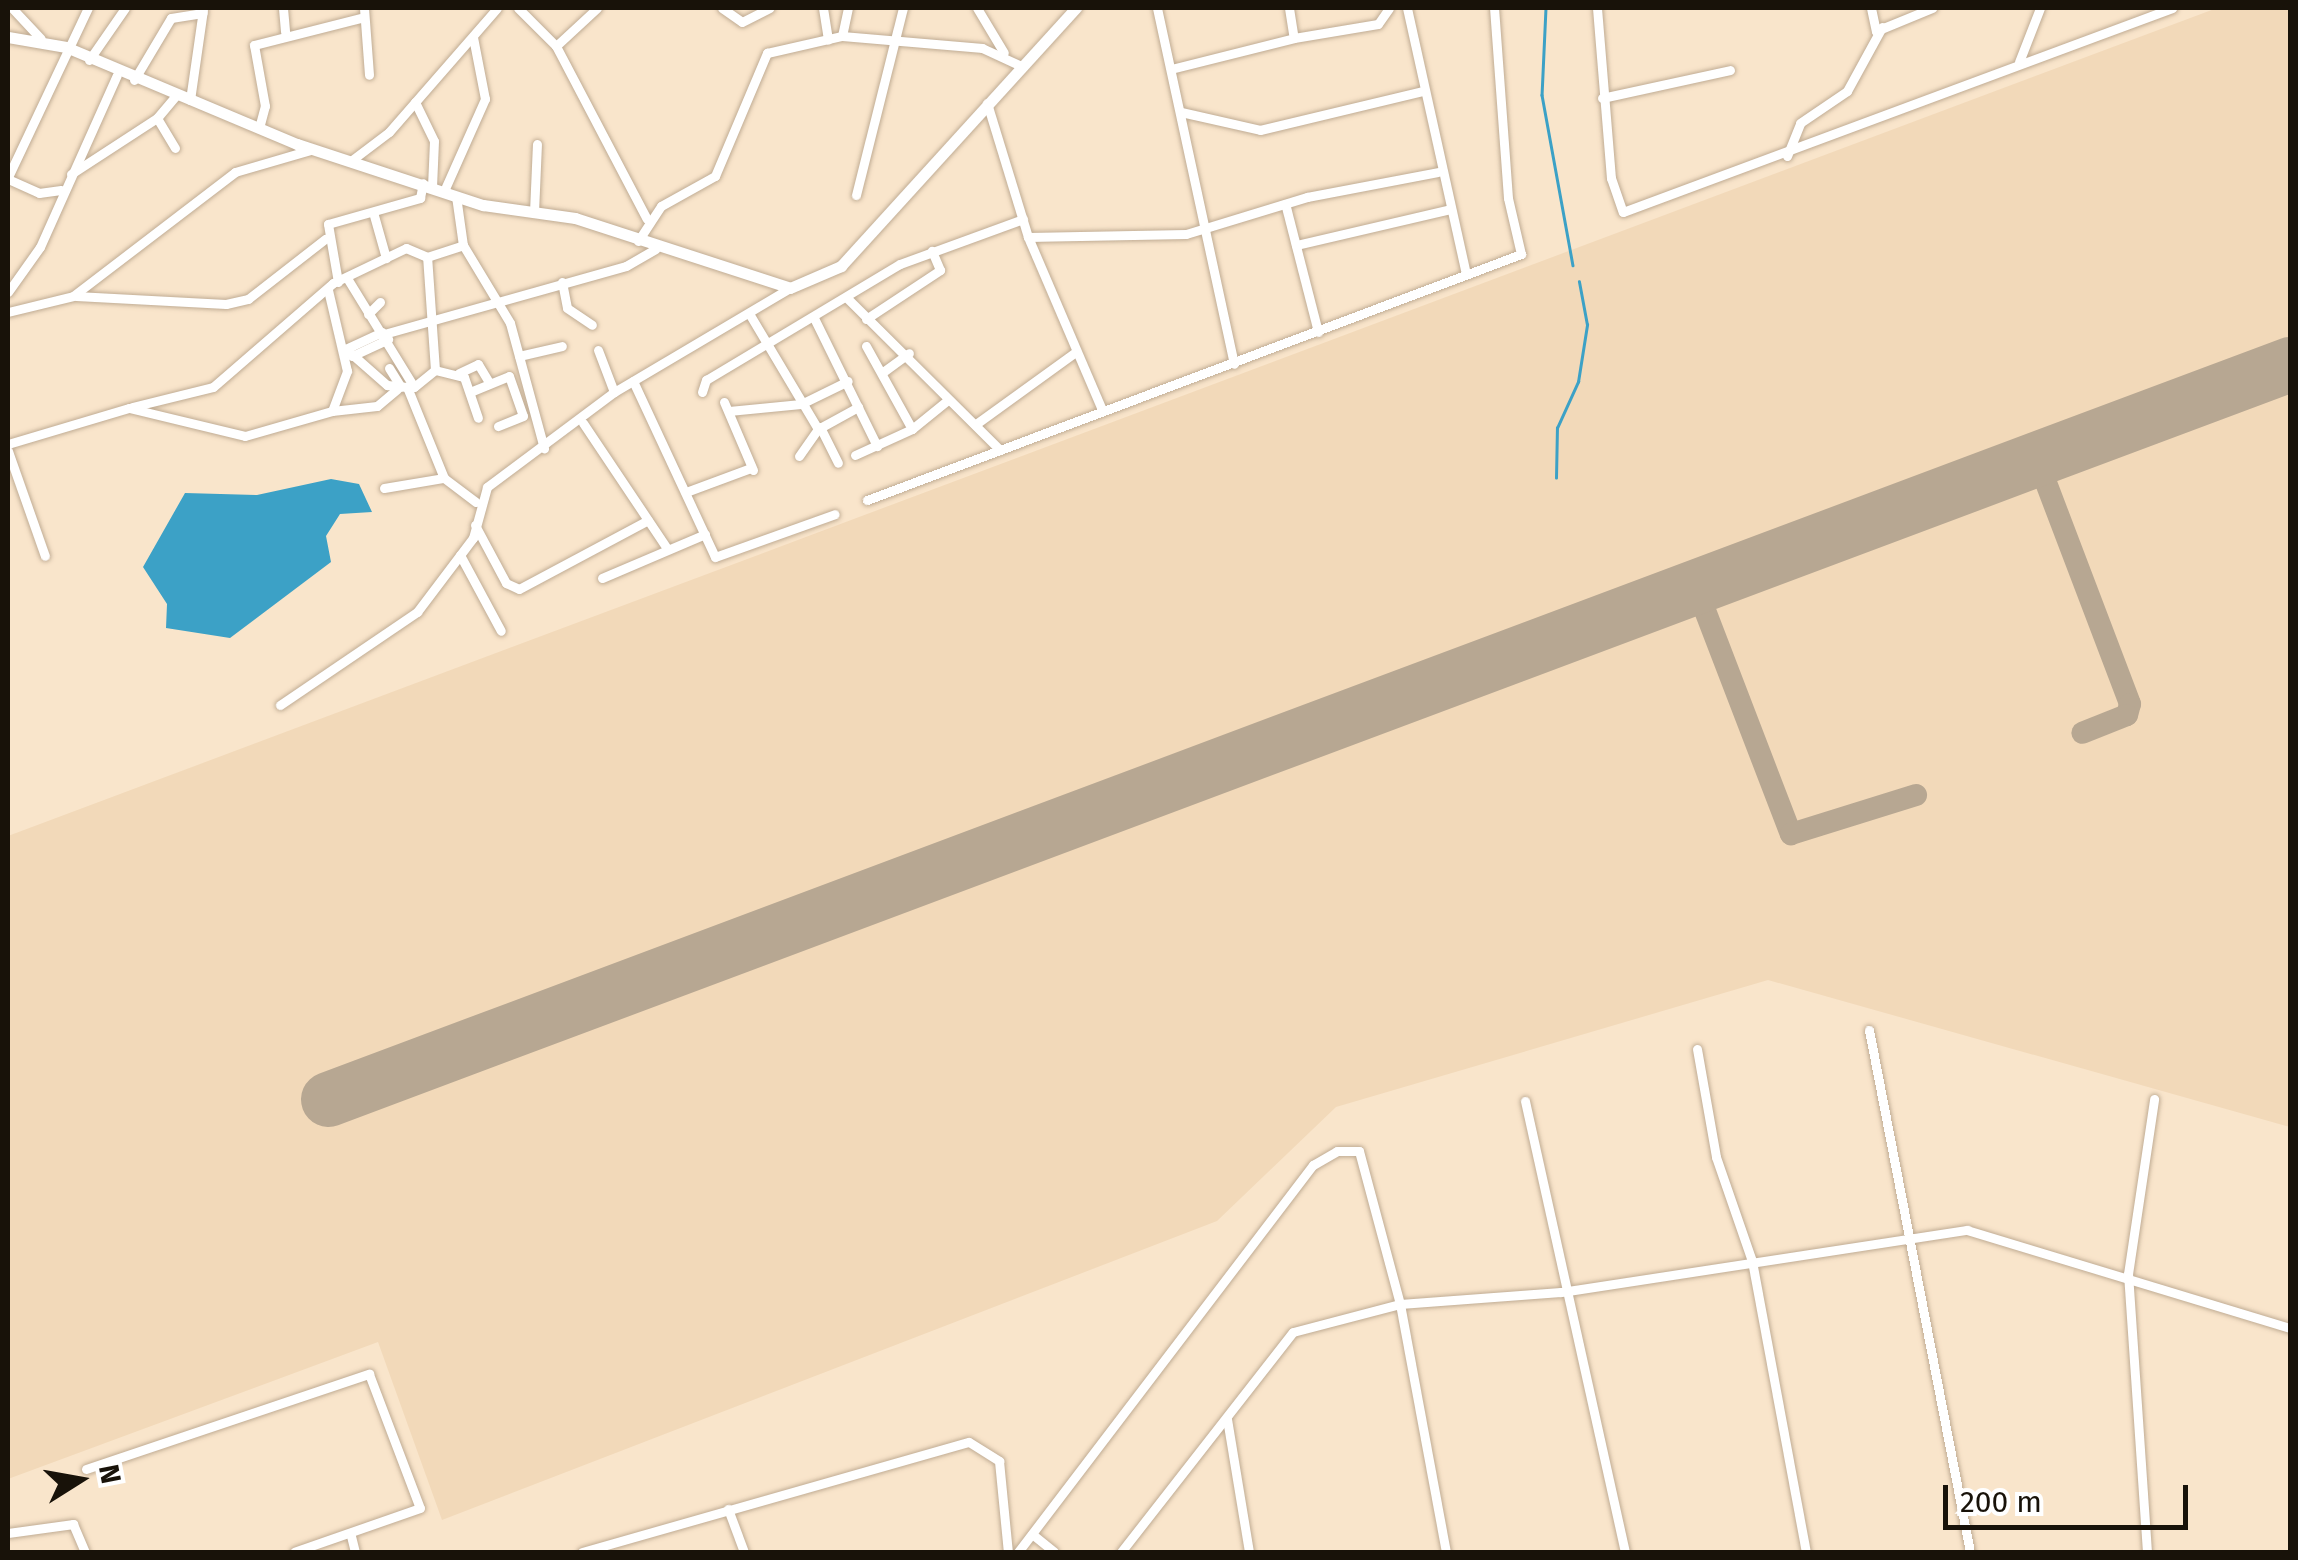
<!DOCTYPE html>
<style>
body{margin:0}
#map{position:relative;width:2298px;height:1560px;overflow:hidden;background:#f9e5cb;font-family:"Fira Sans",sans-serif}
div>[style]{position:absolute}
.built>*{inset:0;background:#f2d9b9}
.water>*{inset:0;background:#3ca1c6}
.stream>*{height:2.5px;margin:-1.25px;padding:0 1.25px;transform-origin:1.25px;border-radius:1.25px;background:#3ca1c6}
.taxiway>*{height:22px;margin:-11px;padding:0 11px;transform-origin:11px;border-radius:11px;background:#b7a792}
.runway>*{height:55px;margin:-27.5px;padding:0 27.5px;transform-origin:27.5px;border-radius:27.5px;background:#b7a792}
.roads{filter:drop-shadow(0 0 2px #c0ac94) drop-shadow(0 0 2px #c0ac94)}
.minor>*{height:9px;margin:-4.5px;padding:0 4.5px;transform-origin:4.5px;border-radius:4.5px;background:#fff}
.major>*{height:11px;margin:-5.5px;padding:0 5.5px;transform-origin:5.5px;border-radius:5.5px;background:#fff}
span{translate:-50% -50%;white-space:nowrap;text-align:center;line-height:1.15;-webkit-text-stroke:9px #fff;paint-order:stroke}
.frame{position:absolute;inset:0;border:10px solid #181209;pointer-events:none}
.north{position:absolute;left:30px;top:1430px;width:100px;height:100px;-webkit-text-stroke:8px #fff;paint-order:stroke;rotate:79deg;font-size:28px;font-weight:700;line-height:40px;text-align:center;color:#181209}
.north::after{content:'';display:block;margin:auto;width:35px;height:45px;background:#181209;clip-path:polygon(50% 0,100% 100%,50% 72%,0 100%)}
.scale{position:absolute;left:1943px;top:1485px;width:245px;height:45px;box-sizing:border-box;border:5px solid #181209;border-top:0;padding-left:12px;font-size:30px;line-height:35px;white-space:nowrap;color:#181209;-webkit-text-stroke:8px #fff;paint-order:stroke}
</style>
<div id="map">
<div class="built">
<div style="clip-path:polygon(2217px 8px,2290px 8px,2290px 1127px,1768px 980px,1336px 1107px,1217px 1221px,442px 1520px,378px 1342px,8px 1479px,8px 836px)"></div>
</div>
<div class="water">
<div style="clip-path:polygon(331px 479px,359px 484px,372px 512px,340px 514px,326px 536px,331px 562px,230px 638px,166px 628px,167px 604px,143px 567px,185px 493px,257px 495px)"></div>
</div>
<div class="stream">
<div style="left:1546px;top:8px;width:87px;rotate:92.6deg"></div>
<div style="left:1542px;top:95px;width:173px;rotate:79.7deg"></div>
<div style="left:1556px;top:478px;width:50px;rotate:-88.9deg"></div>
<div style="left:1557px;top:428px;width:51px;rotate:-65.5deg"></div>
<div style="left:1578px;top:382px;width:58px;rotate:-81deg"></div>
<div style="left:1587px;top:325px;width:44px;rotate:-100.5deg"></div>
</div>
<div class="taxiway">
<div style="left:2037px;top:459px;width:262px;rotate:69.2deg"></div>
<div style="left:2130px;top:704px;width:11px;rotate:105deg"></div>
<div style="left:2127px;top:715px;width:48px;rotate:158.2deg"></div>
<div style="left:1696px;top:587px;width:265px;rotate:69deg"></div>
<div style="left:1791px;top:834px;width:131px;rotate:-17.3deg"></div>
</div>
<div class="runway">
<div style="left:328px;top:1099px;width:2095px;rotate:-20.54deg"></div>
</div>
<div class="roads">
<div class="minor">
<div style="left:12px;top:8px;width:42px;rotate:46.9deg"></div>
<div style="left:283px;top:8px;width:24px;rotate:85deg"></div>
<div style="left:364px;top:8px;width:67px;rotate:85.7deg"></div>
<div style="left:518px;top:8px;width:54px;rotate:45deg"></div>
<div style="left:556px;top:46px;width:195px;rotate:62.3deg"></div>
<div style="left:722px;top:8px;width:24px;rotate:35deg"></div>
<div style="left:742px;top:22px;width:31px;rotate:-27deg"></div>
<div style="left:823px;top:8px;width:32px;rotate:81deg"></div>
<div style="left:977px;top:8px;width:52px;rotate:59deg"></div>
<div style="left:1157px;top:8px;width:364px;rotate:77.8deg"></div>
<div style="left:1289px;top:8px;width:30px;rotate:81deg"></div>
<div style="left:1294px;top:38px;width:85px;rotate:-9.5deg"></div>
<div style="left:1378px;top:24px;width:19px;rotate:-55deg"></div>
<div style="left:1407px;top:8px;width:268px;rotate:77.5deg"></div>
<div style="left:1597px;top:8px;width:171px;rotate:85.3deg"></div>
<div style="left:1611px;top:178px;width:36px;rotate:71deg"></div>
<div style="left:1623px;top:212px;width:586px;rotate:-20.38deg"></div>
<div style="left:1871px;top:8px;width:24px;rotate:78deg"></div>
<div style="left:1876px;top:31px;width:61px;rotate:-22.3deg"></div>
<div style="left:842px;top:36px;width:29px;rotate:-78deg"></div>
<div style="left:556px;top:46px;width:56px;rotate:-42.8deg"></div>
<div style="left:89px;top:60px;width:63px;rotate:-55.3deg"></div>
<div style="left:2019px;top:62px;width:58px;rotate:-68.7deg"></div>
<div style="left:1171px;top:69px;width:127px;rotate:-14.1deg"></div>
<div style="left:134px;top:80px;width:72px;rotate:-59.2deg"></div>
<div style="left:171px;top:18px;width:32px;rotate:-9deg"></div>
<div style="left:1602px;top:98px;width:131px;rotate:-12.3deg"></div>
<div style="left:190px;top:100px;width:91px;rotate:-81.8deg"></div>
<div style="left:415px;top:102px;width:43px;rotate:64deg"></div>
<div style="left:434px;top:141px;width:45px;rotate:92.5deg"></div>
<div style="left:987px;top:103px;width:140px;rotate:73deg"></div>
<div style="left:1028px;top:237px;width:158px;rotate:-1.1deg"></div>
<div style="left:1186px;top:234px;width:127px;rotate:-17deg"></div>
<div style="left:1307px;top:197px;width:133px;rotate:-10.8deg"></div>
<div style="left:1181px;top:112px;width:81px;rotate:12.8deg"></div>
<div style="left:1260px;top:130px;width:168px;rotate:-13.5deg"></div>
<div style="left:157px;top:118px;width:35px;rotate:59deg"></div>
<div style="left:259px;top:128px;width:23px;rotate:-75deg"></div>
<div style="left:265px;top:106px;width:62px;rotate:-100.2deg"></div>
<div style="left:254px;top:45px;width:110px;rotate:-14.2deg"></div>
<div style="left:1787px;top:156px;width:35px;rotate:-68deg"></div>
<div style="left:1800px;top:123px;width:57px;rotate:-34.2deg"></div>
<div style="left:1847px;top:91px;width:73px;rotate:-61.3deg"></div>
<div style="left:352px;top:160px;width:46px;rotate:-37.1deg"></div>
<div style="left:389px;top:132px;width:164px;rotate:-48.9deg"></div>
<div style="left:71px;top:174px;width:103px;rotate:-33.1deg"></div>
<div style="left:157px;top:118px;width:30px;rotate:-50deg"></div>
<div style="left:8px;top:177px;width:187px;rotate:-64.7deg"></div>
<div style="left:8px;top:179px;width:34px;rotate:24deg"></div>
<div style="left:39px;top:193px;width:22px;rotate:-8deg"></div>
<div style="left:444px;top:191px;width:101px;rotate:-66deg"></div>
<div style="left:485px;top:99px;width:63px;rotate:-101deg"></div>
<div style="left:856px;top:195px;width:193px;rotate:-75.9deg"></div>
<div style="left:456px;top:196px;width:49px;rotate:81.9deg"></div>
<div style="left:463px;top:245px;width:91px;rotate:58.9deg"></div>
<div style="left:510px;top:323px;width:130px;rotate:74.8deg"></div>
<div style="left:1286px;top:207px;width:129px;rotate:75.6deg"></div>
<div style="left:373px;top:212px;width:48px;rotate:74.2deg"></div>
<div style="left:534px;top:212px;width:68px;rotate:-87.5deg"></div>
<div style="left:1028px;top:237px;width:185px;rotate:66.8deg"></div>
<div style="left:638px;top:241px;width:42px;rotate:-56.7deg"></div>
<div style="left:661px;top:206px;width:62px;rotate:-29.1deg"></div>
<div style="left:715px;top:176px;width:134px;rotate:-67.1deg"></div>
<div style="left:767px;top:53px;width:77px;rotate:-12.8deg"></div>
<div style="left:842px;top:36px;width:141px;rotate:4.9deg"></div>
<div style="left:982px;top:48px;width:41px;rotate:24.7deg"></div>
<div style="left:1296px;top:245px;width:155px;rotate:-13.1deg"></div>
<div style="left:347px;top:278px;width:128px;rotate:58.4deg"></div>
<div style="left:414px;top:387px;width:27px;rotate:-39deg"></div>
<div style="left:435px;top:370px;width:113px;rotate:-94deg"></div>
<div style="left:427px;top:257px;width:38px;rotate:-18deg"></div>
<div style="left:338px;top:282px;width:59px;rotate:-99.8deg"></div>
<div style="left:328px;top:224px;width:96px;rotate:-15.8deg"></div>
<div style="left:420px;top:198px;width:15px;rotate:-79deg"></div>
<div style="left:562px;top:282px;width:26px;rotate:79deg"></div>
<div style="left:567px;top:308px;width:30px;rotate:34deg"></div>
<div style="left:8px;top:292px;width:55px;rotate:-54.6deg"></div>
<div style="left:40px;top:247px;width:188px;rotate:-65.9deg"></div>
<div style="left:76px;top:296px;width:150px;rotate:3.1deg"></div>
<div style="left:226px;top:304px;width:23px;rotate:-13deg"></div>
<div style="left:248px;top:299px;width:98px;rotate:-37.9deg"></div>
<div style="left:847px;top:298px;width:216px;rotate:44.8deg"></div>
<div style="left:8px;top:312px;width:67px;rotate:-13.8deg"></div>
<div style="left:73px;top:296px;width:204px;rotate:-37.4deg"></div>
<div style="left:235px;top:172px;width:78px;rotate:-16.3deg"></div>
<div style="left:368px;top:314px;width:17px;rotate:-45deg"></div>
<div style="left:750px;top:315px;width:133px;rotate:59.2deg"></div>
<div style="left:814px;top:318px;width:143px;rotate:63.8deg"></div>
<div style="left:866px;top:319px;width:89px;rotate:-33.5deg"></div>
<div style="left:940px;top:270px;width:21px;rotate:-113deg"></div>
<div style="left:382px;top:332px;width:40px;rotate:155deg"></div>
<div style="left:346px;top:349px;width:55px;rotate:41.3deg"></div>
<div style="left:387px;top:385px;width:20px;rotate:6deg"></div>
<div style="left:407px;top:387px;width:98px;rotate:67.9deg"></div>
<div style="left:444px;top:478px;width:40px;rotate:37deg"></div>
<div style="left:384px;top:334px;width:251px;rotate:-15.7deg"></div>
<div style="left:626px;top:266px;width:34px;rotate:-30deg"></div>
<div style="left:598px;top:350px;width:45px;rotate:69.1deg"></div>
<div style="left:352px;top:356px;width:40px;rotate:-25deg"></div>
<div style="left:519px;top:356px;width:44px;rotate:-13.1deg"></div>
<div style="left:389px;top:368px;width:22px;rotate:58deg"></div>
<div style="left:435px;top:370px;width:30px;rotate:14deg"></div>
<div style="left:464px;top:377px;width:43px;rotate:71.1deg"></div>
<div style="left:883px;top:372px;width:32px;rotate:-36deg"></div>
<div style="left:459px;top:373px;width:21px;rotate:-25deg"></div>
<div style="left:478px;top:364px;width:21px;rotate:59deg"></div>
<div style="left:633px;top:381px;width:194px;rotate:65deg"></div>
<div style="left:715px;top:557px;width:127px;rotate:-19.7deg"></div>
<div style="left:470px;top:392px;width:42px;rotate:-22.3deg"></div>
<div style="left:509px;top:376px;width:42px;rotate:70.7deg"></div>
<div style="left:523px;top:416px;width:27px;rotate:158deg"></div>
<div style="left:702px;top:392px;width:13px;rotate:-72deg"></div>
<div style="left:706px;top:380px;width:226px;rotate:-30.9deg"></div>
<div style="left:900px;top:264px;width:131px;rotate:-20.1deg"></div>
<div style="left:724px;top:402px;width:74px;rotate:66.9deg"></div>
<div style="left:132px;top:407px;width:83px;rotate:-13.9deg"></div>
<div style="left:213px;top:387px;width:159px;rotate:-40.9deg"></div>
<div style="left:333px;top:283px;width:81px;rotate:-25.6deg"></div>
<div style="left:406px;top:248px;width:23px;rotate:23deg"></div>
<div style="left:332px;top:411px;width:45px;rotate:-6.3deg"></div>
<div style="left:377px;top:406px;width:26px;rotate:-40deg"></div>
<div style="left:729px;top:411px;width:72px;rotate:-5.6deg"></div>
<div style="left:801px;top:404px;width:52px;rotate:-26.1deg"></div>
<div style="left:583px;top:423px;width:149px;rotate:56.2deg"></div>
<div style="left:976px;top:424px;width:121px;rotate:-35.9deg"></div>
<div style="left:820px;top:427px;width:40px;rotate:63.4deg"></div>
<div style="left:912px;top:429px;width:46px;rotate:-38.9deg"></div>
<div style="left:8px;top:444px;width:126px;rotate:-16.6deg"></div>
<div style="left:129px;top:408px;width:119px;rotate:13.6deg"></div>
<div style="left:245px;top:436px;width:91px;rotate:-16deg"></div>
<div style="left:332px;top:411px;width:43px;rotate:-69.4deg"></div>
<div style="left:347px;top:371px;width:83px;rotate:-103.2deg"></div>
<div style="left:8px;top:451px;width:111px;rotate:70.6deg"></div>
<div style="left:855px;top:455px;width:63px;rotate:-24.5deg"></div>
<div style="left:912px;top:429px;width:95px;rotate:-119deg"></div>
<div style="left:799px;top:456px;width:33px;rotate:-55deg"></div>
<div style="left:818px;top:429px;width:46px;rotate:-28.8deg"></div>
<div style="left:384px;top:488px;width:61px;rotate:-9.5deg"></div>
<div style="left:686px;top:492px;width:69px;rotate:-20.3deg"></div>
<div style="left:867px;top:500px;width:699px;rotate:-20.61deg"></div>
<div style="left:1521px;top:254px;width:57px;rotate:-103.1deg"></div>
<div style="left:1508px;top:198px;width:191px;rotate:-94.2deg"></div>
<div style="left:475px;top:525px;width:66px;rotate:61.9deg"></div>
<div style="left:506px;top:583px;width:14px;rotate:25deg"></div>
<div style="left:519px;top:589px;width:146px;rotate:-28.1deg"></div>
<div style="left:460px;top:555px;width:86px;rotate:61.7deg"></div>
<div style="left:602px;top:578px;width:112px;rotate:-23.1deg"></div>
<div style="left:280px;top:705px;width:166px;rotate:-34.2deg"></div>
<div style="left:417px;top:612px;width:93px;rotate:-52.9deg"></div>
<div style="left:473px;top:538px;width:53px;rotate:-74.6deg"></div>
<div style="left:487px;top:487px;width:159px;rotate:-36.8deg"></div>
<div style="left:614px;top:392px;width:204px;rotate:-30.6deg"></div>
<div style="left:1869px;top:1030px;width:532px;rotate:79.05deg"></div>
<div style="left:1697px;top:1049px;width:110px;rotate:80deg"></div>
<div style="left:1716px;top:1157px;width:110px;rotate:70.9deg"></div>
<div style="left:1752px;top:1261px;width:296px;rotate:79.5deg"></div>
<div style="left:1525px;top:1101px;width:462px;rotate:77.5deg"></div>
<div style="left:1227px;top:1419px;width:135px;rotate:80.6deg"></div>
<div style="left:86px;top:1469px;width:299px;rotate:-18.6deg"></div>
<div style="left:369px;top:1374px;width:143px;rotate:69.2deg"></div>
<div style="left:420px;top:1508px;width:133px;rotate:160.8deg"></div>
<div style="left:728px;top:1509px;width:46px;rotate:69.6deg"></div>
<div style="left:8px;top:1533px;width:66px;rotate:-7.9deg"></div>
<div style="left:73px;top:1524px;width:30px;rotate:67deg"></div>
<div style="left:1032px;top:1534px;width:28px;rotate:39deg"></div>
<div style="left:351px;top:1536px;width:16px;rotate:76deg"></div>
<div style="left:582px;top:1552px;width:402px;rotate:-15.9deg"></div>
<div style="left:969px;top:1442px;width:36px;rotate:32deg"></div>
<div style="left:999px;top:1461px;width:91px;rotate:84.4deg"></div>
<div style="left:1018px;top:1552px;width:487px;rotate:-52.7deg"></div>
<div style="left:1313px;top:1165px;width:28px;rotate:-30deg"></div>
<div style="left:1337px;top:1151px;width:22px"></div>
<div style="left:1359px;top:1151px;width:158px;rotate:75deg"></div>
<div style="left:1400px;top:1304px;width:252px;rotate:79.5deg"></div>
<div style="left:1121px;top:1552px;width:279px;rotate:-52deg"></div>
<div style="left:1293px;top:1332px;width:111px;rotate:-14.7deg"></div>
<div style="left:1400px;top:1304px;width:161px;rotate:-4.3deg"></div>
<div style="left:1561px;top:1292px;width:411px;rotate:-8.7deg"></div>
<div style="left:1967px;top:1230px;width:338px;rotate:16.9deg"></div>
<div style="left:2147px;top:1552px;width:279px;rotate:-93.9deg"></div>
<div style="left:2128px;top:1274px;width:177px;rotate:-81.5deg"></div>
</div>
<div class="major">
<div style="left:8px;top:37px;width:59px;rotate:9.8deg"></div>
<div style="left:66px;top:47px;width:251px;rotate:22.8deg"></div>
<div style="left:297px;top:144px;width:196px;rotate:18.2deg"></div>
<div style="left:483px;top:205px;width:93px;rotate:8deg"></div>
<div style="left:575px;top:218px;width:226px;rotate:18deg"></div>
<div style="left:790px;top:288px;width:56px;rotate:-23.3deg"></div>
<div style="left:841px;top:266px;width:349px;rotate:-47.7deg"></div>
</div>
</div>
<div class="frame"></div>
<div class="north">N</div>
<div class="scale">200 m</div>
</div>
